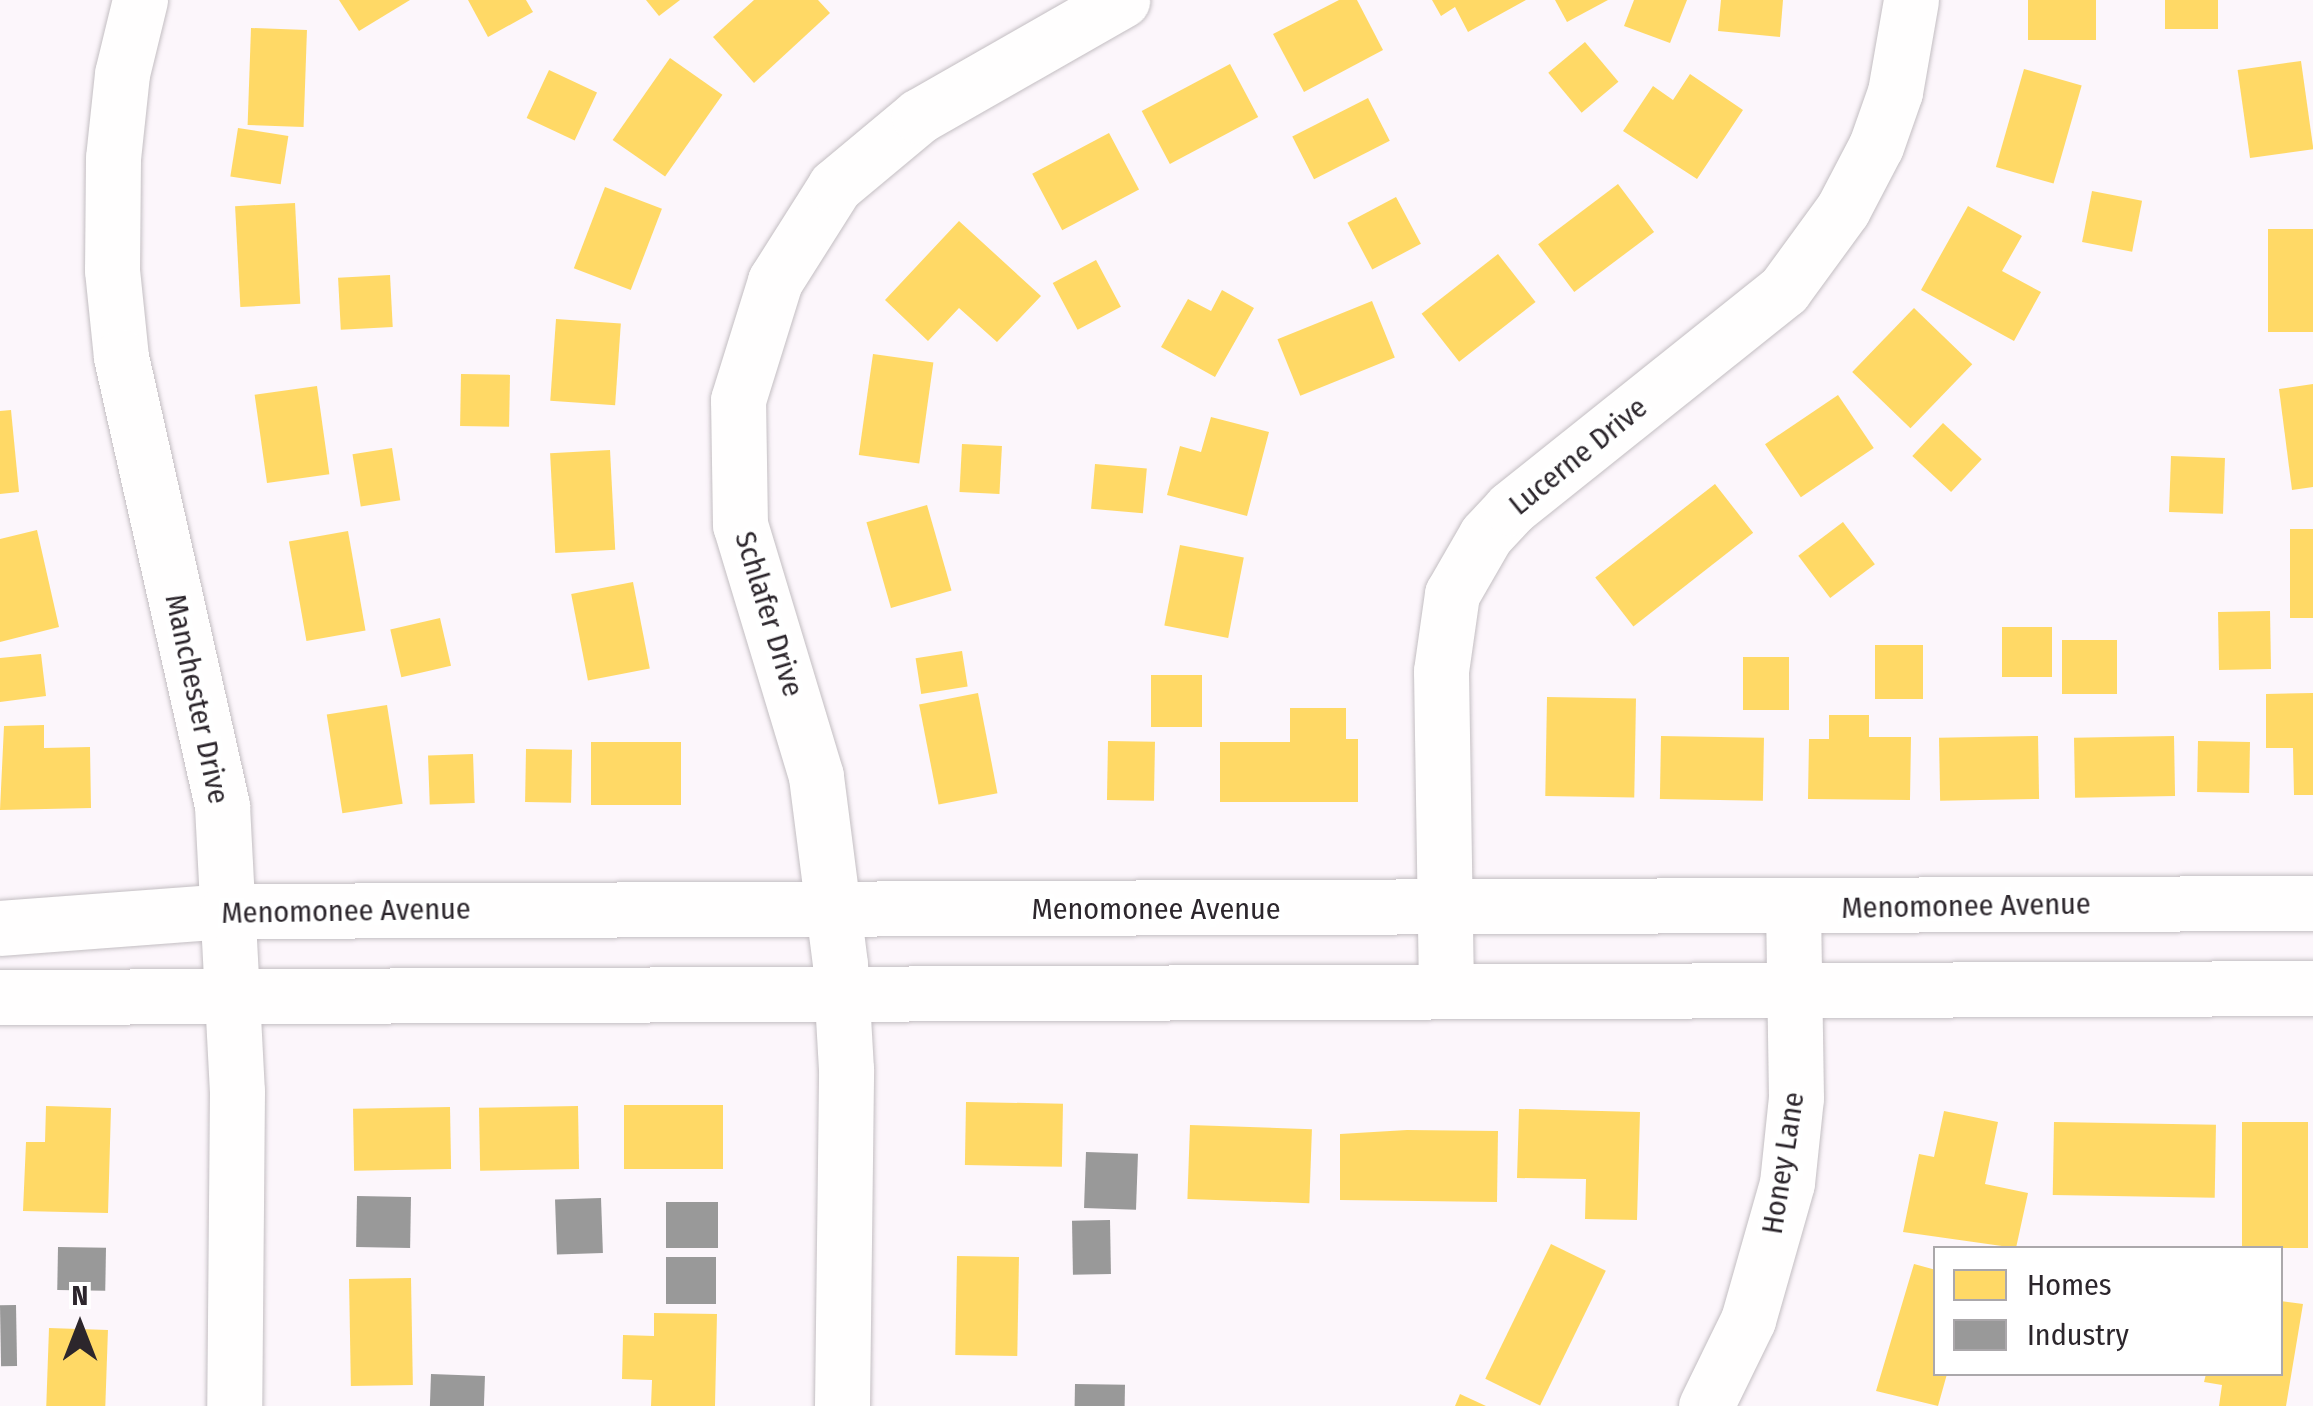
<!DOCTYPE html>
<style>
body{margin:0}
#map{position:relative;width:2313px;height:1406px;overflow:hidden;background:#fcf6fb;font-family:"Fira Sans Condensed",sans-serif}
div>[style]{position:absolute}
.homes>*{inset:0;background:#ffd966;transform-origin:0 0}
.industry>*{inset:0;background:#999;transform-origin:0 0}
.roads{filter:drop-shadow(0 0 2px #c3bec2) drop-shadow(0 0 2px #c3bec2)}
.street>*{height:55px;margin:-27.5px;padding:0 27.5px;transform-origin:27.5px;border-radius:27.5px;background:#fffefe}
.secondary>*{height:55px;margin:-27.5px;padding:0 27.5px;transform-origin:27.5px;border-radius:27.5px;background:#fffefe}
span{translate:-50% -50%;white-space:nowrap;text-align:center;line-height:1.15;-webkit-text-stroke:10px #fff;paint-order:stroke}
.street-label{font-size:30px;color:#2c262c}
.legend{position:absolute;left:1933px;top:1246px;width:350px;height:130px;box-sizing:border-box;background:#fff;border:2px solid #aba8ab;margin:0;padding:12px 18px;list-style:none;font-size:30px;color:#2c262c}
.legend li{display:flex;align-items:center;gap:20px;height:50px}
.legend b{width:50px;border:2px solid #aba8ab}
.north{position:absolute;left:30px;top:1276px;width:100px;height:100px;-webkit-text-stroke:8px #fff;paint-order:stroke;rotate:0deg;font-size:28px;font-weight:700;line-height:40px;text-align:center;color:#2c262c}
.north::after{content:'';display:block;margin:auto;width:35px;height:45px;background:#2c262c;clip-path:polygon(50% 0,100% 100%,50% 72%,0 100%)}
</style>
<div id="map">
<div class="homes">
<div style="clip-path:polygon(339px 0,410px 0,359px 31px)"></div>
<div style="clip-path:polygon(468px 0,526px 0,533px 12px,488px 37px)"></div>
<div style="clip-path:polygon(646px 0,680px 0,659px 16px)"></div>
<div style="clip-path:polygon(754px 0,818px 0,830px 13px,754px 83px,713px 37px)"></div>
<div style="clip-path:polygon(1339px 0,1357px 0,1383px 50px,1304px 92px,1273px 34px)"></div>
<div style="clip-path:polygon(1432px 0,1526px 0,1468px 32px,1455px 7px,1441px 16px)"></div>
<div style="clip-path:polygon(1555px 0,1608px 0,1567px 22px)"></div>
<div style="clip-path:polygon(1634px 0,1687px 0,1670px 43px,1624px 26px)"></div>
<div style="clip-path:polygon(1721px 0,1783px 0,1780px 37px,1718px 31px)"></div>
<div style="left:2028px;top:0;width:68px;height:40px"></div>
<div style="left:2165px;top:0;width:53px;height:29px"></div>
<div style="left:251px;top:28px;width:56px;height:97px;rotate:2deg"></div>
<div style="left:1585px;top:42px;width:52px;height:48px;rotate:50deg"></div>
<div style="left:670px;top:58px;width:64px;height:100px;rotate:35deg"></div>
<div style="left:2301px;top:61px;width:89px;height:64px;rotate:82deg"></div>
<div style="left:1230px;top:64px;width:60px;height:100px;rotate:62deg"></div>
<div style="left:2024px;top:69px;width:60px;height:102px;rotate:16deg"></div>
<div style="left:549px;top:70px;width:53px;height:53px;rotate:25deg"></div>
<div style="clip-path:polygon(1690px 74px,1743px 110px,1697px 179px,1623px 131px,1653px 86px,1673px 100px)"></div>
<div style="left:1368px;top:98px;width:48px;height:85px;rotate:63deg"></div>
<div style="left:238px;top:128px;width:51px;height:49px;rotate:9deg"></div>
<div style="left:1109px;top:133px;width:64px;height:87px;rotate:62deg"></div>
<div style="left:1618px;top:184px;width:60px;height:100px;rotate:53deg"></div>
<div style="left:605px;top:187px;width:61px;height:87px;rotate:21deg"></div>
<div style="left:2092px;top:191px;width:51px;height:52px;rotate:11deg"></div>
<div style="left:1396px;top:197px;width:53px;height:55px;rotate:62deg"></div>
<div style="left:295px;top:203px;width:101px;height:60px;rotate:87deg"></div>
<div style="clip-path:polygon(1968px 206px,2022px 236px,2002px 271px,2041px 292px,2014px 341px,1921px 290px)"></div>
<div style="clip-path:polygon(959px 221px,1041px 296px,997px 342px,959px 308px,928px 341px,885px 300px)"></div>
<div style="left:2313px;top:229px;width:103px;height:45px;rotate:90deg"></div>
<div style="left:1498px;top:254px;width:61px;height:97px;rotate:52deg"></div>
<div style="left:1096px;top:260px;width:53px;height:49px;rotate:62deg"></div>
<div style="left:390px;top:275px;width:52px;height:52px;rotate:87deg"></div>
<div style="clip-path:polygon(1222px 290px,1254px 308px,1215px 377px,1161px 347px,1188px 299px,1211px 311px)"></div>
<div style="left:1372px;top:301px;width:61px;height:102px;rotate:68deg"></div>
<div style="left:1914px;top:308px;width:81px;height:89px;rotate:44deg"></div>
<div style="left:556px;top:319px;width:65px;height:82px;rotate:4deg"></div>
<div style="left:873px;top:354px;width:61px;height:102px;rotate:8deg"></div>
<div style="left:461px;top:374px;width:49px;height:52px;rotate:1deg"></div>
<div style="clip-path:polygon(2313px 384px,2313px 487px,2292px 490px,2279px 389px)"></div>
<div style="left:317px;top:386px;width:89px;height:63px;rotate:82deg"></div>
<div style="left:1838px;top:395px;width:64px;height:88px;rotate:56deg"></div>
<div style="clip-path:polygon(11px 410px,19px 492px,0 494px,0 411px)"></div>
<div style="clip-path:polygon(1211px 417px,1269px 432px,1247px 516px,1167px 495px,1180px 446px,1201px 452px)"></div>
<div style="left:1943px;top:423px;width:53px;height:45px;rotate:43deg"></div>
<div style="left:962px;top:444px;width:40px;height:48px;rotate:3deg"></div>
<div style="left:392px;top:448px;width:53px;height:40px;rotate:81deg"></div>
<div style="left:610px;top:450px;width:100px;height:60px;rotate:87deg"></div>
<div style="left:2171px;top:456px;width:54px;height:56px;rotate:2deg"></div>
<div style="left:1095px;top:464px;width:52px;height:45px;rotate:5deg"></div>
<div style="left:1715px;top:484px;width:62px;height:152px;rotate:52deg"></div>
<div style="left:927px;top:505px;width:89px;height:63px;rotate:74deg"></div>
<div style="left:1843px;top:522px;width:53px;height:56px;rotate:53deg"></div>
<div style="left:2290px;top:529px;width:23px;height:89px"></div>
<div style="clip-path:polygon(37px 530px,59px 627px,0 642px,0 539px)"></div>
<div style="left:348px;top:531px;width:101px;height:60px;rotate:80deg"></div>
<div style="left:1180px;top:545px;width:65px;height:82px;rotate:11deg"></div>
<div style="left:633px;top:582px;width:88px;height:63px;rotate:79deg"></div>
<div style="left:2270px;top:611px;width:58px;height:52px;rotate:89deg"></div>
<div style="left:440px;top:618px;width:49px;height:51px;rotate:77deg"></div>
<div style="left:2002px;top:627px;width:50px;height:50px"></div>
<div style="left:2117px;top:640px;width:54px;height:55px;rotate:90deg"></div>
<div style="left:1875px;top:645px;width:48px;height:54px"></div>
<div style="left:962px;top:651px;width:36px;height:47px;rotate:81deg"></div>
<div style="clip-path:polygon(41px 654px,46px 696px,0 702px,0 658px)"></div>
<div style="left:1743px;top:657px;width:46px;height:53px"></div>
<div style="left:1151px;top:675px;width:51px;height:52px"></div>
<div style="left:978px;top:693px;width:102px;height:60px;rotate:79deg"></div>
<div style="clip-path:polygon(2313px 693px,2313px 795px,2294px 795px,2293px 748px,2266px 748px,2266px 694px)"></div>
<div style="left:1547px;top:697px;width:89px;height:99px;rotate:1deg"></div>
<div style="left:387px;top:705px;width:100px;height:61px;rotate:81deg"></div>
<div style="clip-path:polygon(1290px 708px,1346px 708px,1346px 739px,1358px 739px,1358px 802px,1220px 802px,1220px 742px,1290px 742px)"></div>
<div style="clip-path:polygon(1829px 715px,1869px 715px,1869px 737px,1911px 737px,1910px 800px,1808px 799px,1809px 739px,1829px 739px)"></div>
<div style="clip-path:polygon(44px 725px,44px 748px,90px 747px,91px 808px,0 810px,4px 726px)"></div>
<div style="left:1661px;top:736px;width:103px;height:63px;rotate:1deg"></div>
<div style="left:2038px;top:736px;width:63px;height:99px;rotate:89deg"></div>
<div style="left:2174px;top:736px;width:60px;height:100px;rotate:89deg"></div>
<div style="left:1108px;top:741px;width:47px;height:59px;rotate:1deg"></div>
<div style="left:2198px;top:741px;width:52px;height:51px;rotate:1deg"></div>
<div style="left:591px;top:742px;width:90px;height:63px"></div>
<div style="left:526px;top:749px;width:46px;height:53px;rotate:1deg"></div>
<div style="left:473px;top:754px;width:49px;height:45px;rotate:88deg"></div>
<div style="left:966px;top:1102px;width:97px;height:63px;rotate:1deg"></div>
<div style="left:723px;top:1105px;width:64px;height:99px;rotate:90deg"></div>
<div style="clip-path:polygon(46px 1106px,111px 1108px,108px 1213px,23px 1211px,26px 1142px,45px 1142px)"></div>
<div style="left:578px;top:1106px;width:63px;height:99px;rotate:89deg"></div>
<div style="left:450px;top:1107px;width:62px;height:97px;rotate:89deg"></div>
<div style="clip-path:polygon(1519px 1109px,1640px 1112px,1637px 1220px,1585px 1219px,1586px 1179px,1517px 1178px)"></div>
<div style="clip-path:polygon(1944px 1111px,1998px 1122px,1985px 1184px,2028px 1193px,2016px 1248px,1903px 1232px,1919px 1154px,1934px 1157px)"></div>
<div style="left:2054px;top:1122px;width:162px;height:73px;rotate:1deg"></div>
<div style="left:2242px;top:1122px;width:66px;height:126px"></div>
<div style="left:1190px;top:1125px;width:122px;height:74px;rotate:2deg"></div>
<div style="clip-path:polygon(1407px 1130px,1498px 1131px,1497px 1202px,1340px 1200px,1340px 1134px)"></div>
<div style="left:1551px;top:1244px;width:61px;height:150px;rotate:26deg"></div>
<div style="left:957px;top:1256px;width:62px;height:99px;rotate:1deg"></div>
<div style="clip-path:polygon(1914px 1264px,1936px 1270px,1936px 1374px,1947px 1374px,1938px 1406px,1876px 1391px)"></div>
<div style="left:411px;top:1278px;width:107px;height:62px;rotate:89deg"></div>
<div style="clip-path:polygon(2280px 1301px,2303px 1304px,2286px 1406px,2219px 1406px,2222px 1385px,2204px 1382px,2206px 1374px,2280px 1374px)"></div>
<div style="clip-path:polygon(654px 1313px,717px 1314px,715px 1406px,651px 1406px,652px 1380px,622px 1379px,623px 1335px,654px 1336px)"></div>
<div style="left:49px;top:1328px;width:59px;height:78px;rotate:2deg"></div>
<div style="clip-path:polygon(1460px 1394px,1486px 1406px,1455px 1406px)"></div>
</div>
<div class="industry">
<div style="left:1086px;top:1152px;width:52px;height:56px;rotate:2deg"></div>
<div style="left:357px;top:1196px;width:54px;height:51px;rotate:1deg"></div>
<div style="left:601px;top:1198px;width:55px;height:46px;rotate:88deg"></div>
<div style="left:666px;top:1202px;width:52px;height:46px"></div>
<div style="left:1110px;top:1220px;width:54px;height:38px;rotate:89deg"></div>
<div style="left:58px;top:1247px;width:48px;height:43px;rotate:1deg"></div>
<div style="left:666px;top:1257px;width:50px;height:47px"></div>
<div style="left:16px;top:1305px;width:61px;height:16px;rotate:89deg"></div>
<div style="left:431px;top:1374px;width:54px;height:32px;rotate:2deg"></div>
<div style="left:1075px;top:1384px;width:50px;height:22px;rotate:1deg"></div>
</div>
<div class="roads">
<div class="street">
<div style="left:140px;top:0;width:76px;rotate:103.7deg"></div>
<div style="left:122px;top:74px;width:84px;rotate:96.1deg"></div>
<div style="left:113px;top:158px;width:112px;rotate:90.5deg"></div>
<div style="left:112px;top:270px;width:87px;rotate:84.1deg"></div>
<div style="left:121px;top:357px;width:460px;rotate:77.3deg"></div>
<div style="left:222px;top:806px;width:285px;rotate:87deg"></div>
<div style="left:237px;top:1091px;width:315px;rotate:90.5deg"></div>
<div style="left:1446px;top:989px;width:318px;rotate:-90.9deg"></div>
<div style="left:1441px;top:671px;width:78px;rotate:-81.9deg"></div>
<div style="left:1452px;top:594px;width:68px;rotate:-60deg"></div>
<div style="left:1486px;top:535px;width:37px;rotate:-47deg"></div>
<div style="left:1511px;top:508px;width:349px;rotate:-38.6deg"></div>
<div style="left:1784px;top:290px;width:100px;rotate:-53.9deg"></div>
<div style="left:1843px;top:209px;width:71px;rotate:-62.4deg"></div>
<div style="left:1876px;top:146px;width:57px;rotate:-70.6deg"></div>
<div style="left:1895px;top:92px;width:93px;rotate:-80.1deg"></div>
<div style="left:842px;top:1406px;width:337px;rotate:-89.3deg"></div>
<div style="left:846px;top:1069px;width:105px;rotate:-93.3deg"></div>
<div style="left:840px;top:964px;width:190px;rotate:-97.3deg"></div>
<div style="left:816px;top:776px;width:262px;rotate:-106.8deg"></div>
<div style="left:740px;top:525px;width:125px;rotate:-90.9deg"></div>
<div style="left:738px;top:400px;width:125px;rotate:-72.7deg"></div>
<div style="left:775px;top:281px;width:112px;rotate:-57.7deg"></div>
<div style="left:835px;top:186px;width:109px;rotate:-39.8deg"></div>
<div style="left:919px;top:116px;width:234px;rotate:-29.7deg"></div>
<div style="left:1706px;top:1406px;width:96px;rotate:-64deg"></div>
<div style="left:1748px;top:1320px;width:142px;rotate:-74.1deg"></div>
<div style="left:1787px;top:1183px;width:85px;rotate:-84deg"></div>
<div style="left:1796px;top:1098px;width:191px;rotate:-90.9deg"></div>
</div>
<div class="secondary">
<div style="left:0;top:928px;width:228px;rotate:-4.3deg"></div>
<div style="left:227px;top:911px;width:2086px;rotate:-0.22deg"></div>
<div style="left:0;top:997px;width:2313px;rotate:-0.22deg"></div>
</div>
</div>
<div class="street-label">
<span style="left:1578px;top:456px;rotate:-39deg">Lucerne Drive</span>
<span style="left:769px;top:614px;rotate:73deg">Schlafer Drive</span>
<span style="left:197px;top:699px;rotate:78deg">Manchester Drive</span>
<span style="left:1966px;top:906px;rotate:-1deg">Menomonee Avenue</span>
<span style="left:1156px;top:909px">Menomonee Avenue</span>
<span style="left:346px;top:911px;rotate:-1deg">Menomonee Avenue</span>
<span style="left:1783px;top:1163px;rotate:-81deg">Honey Lane</span>
</div>
<ul class="legend">
<li><b style="height:28px;background:#ffd966"></b>Homes</li>
<li><b style="height:28px;background:#999"></b>Industry</li>
</ul>
<div class="north">N</div>
</div>
